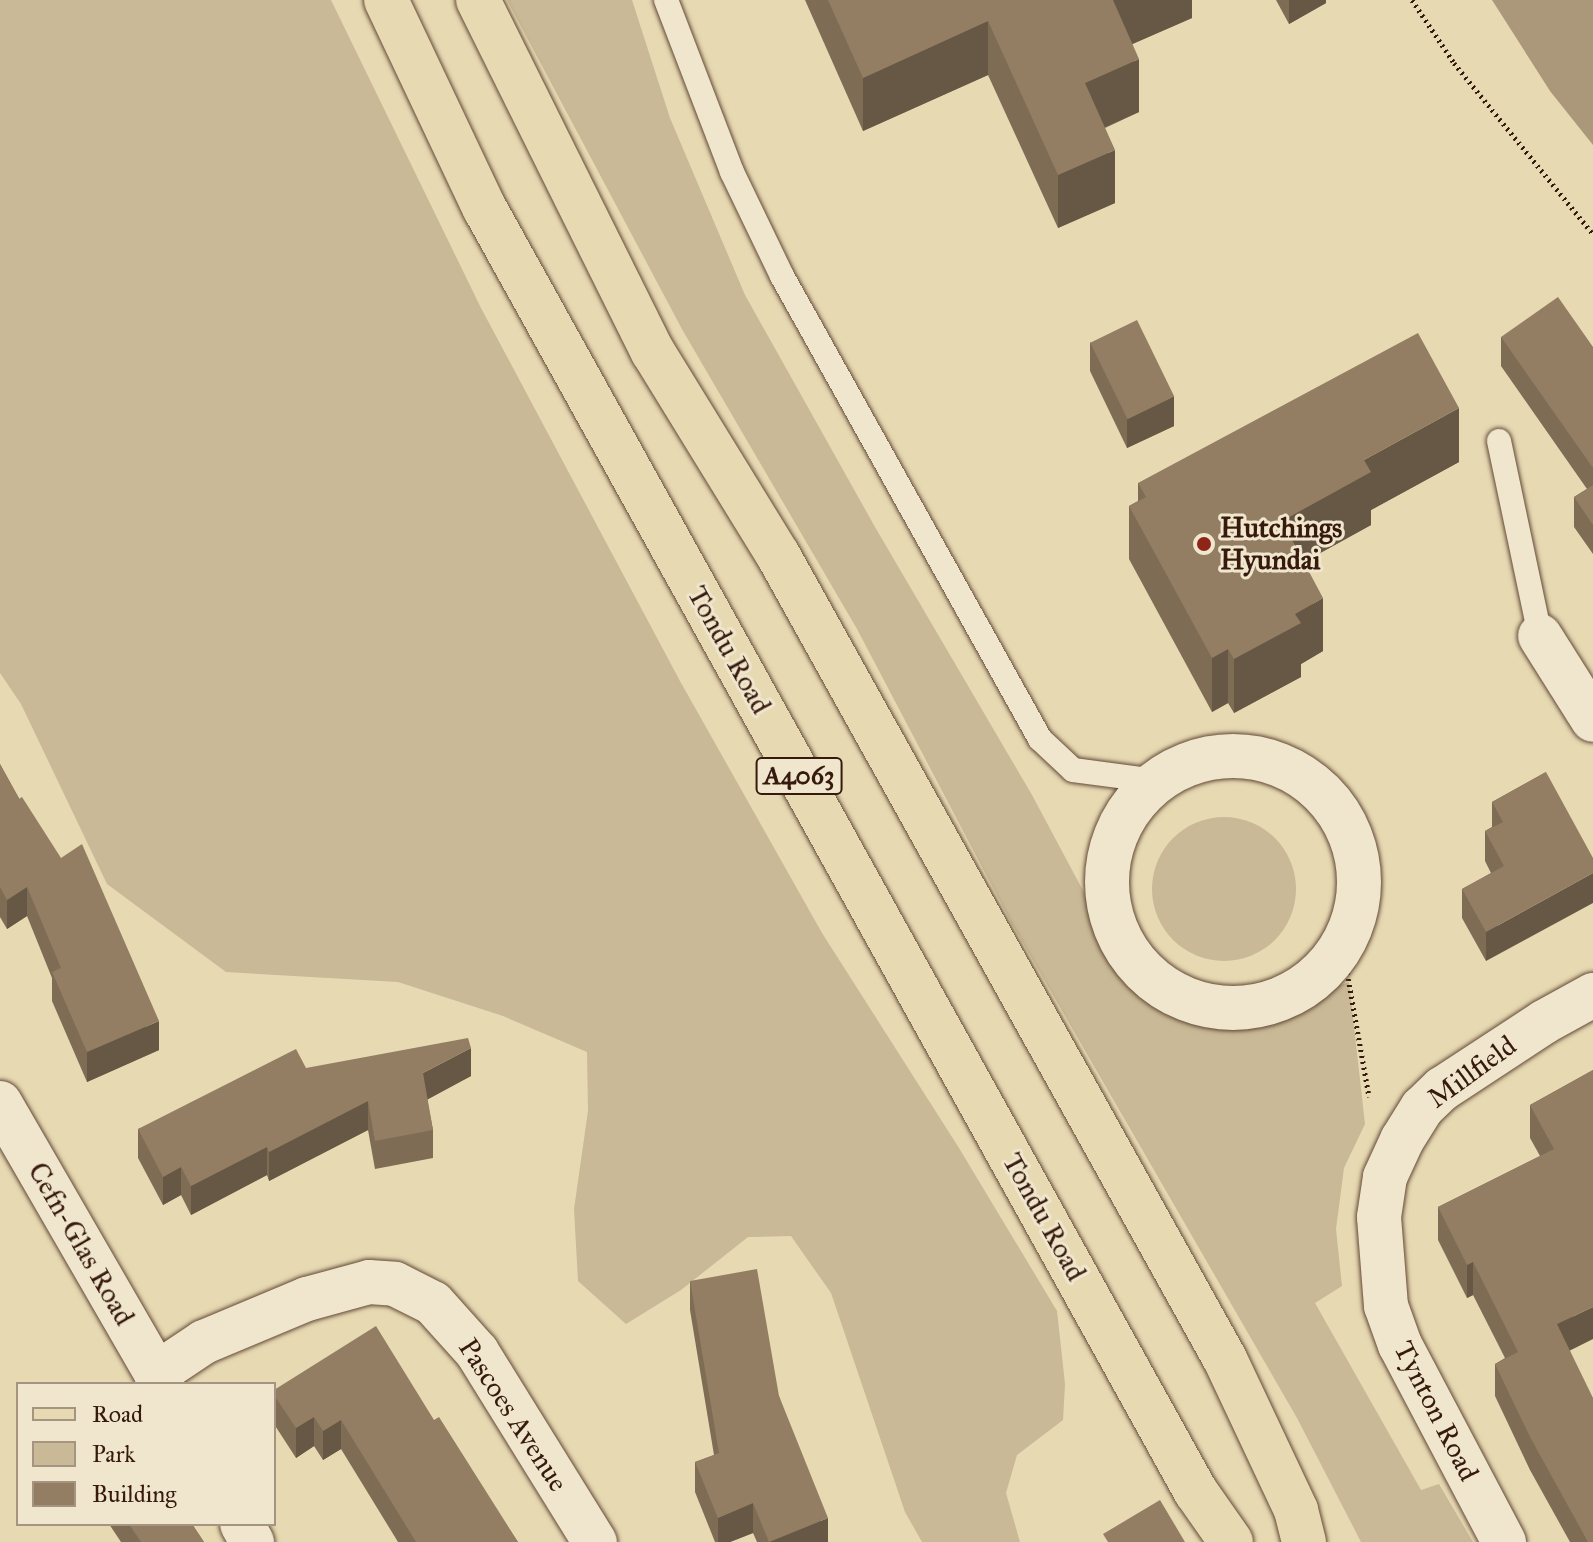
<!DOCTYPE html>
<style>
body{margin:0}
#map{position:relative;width:1593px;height:1542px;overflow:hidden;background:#e7d9b2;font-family:"IM FELL Great Primer",serif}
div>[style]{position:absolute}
.green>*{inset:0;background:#c9b996}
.round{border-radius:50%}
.water>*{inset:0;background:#ab987a}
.path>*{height:5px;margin-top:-2.5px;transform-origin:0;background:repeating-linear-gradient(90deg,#371a0e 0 2px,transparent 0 6px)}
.roads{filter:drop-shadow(0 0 2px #634a37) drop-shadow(0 0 2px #634a37)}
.lane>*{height:24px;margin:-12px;padding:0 12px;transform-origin:12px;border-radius:12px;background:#efe6cd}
.street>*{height:44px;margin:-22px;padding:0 22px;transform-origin:22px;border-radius:22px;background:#efe6cd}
.street>.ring{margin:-22px;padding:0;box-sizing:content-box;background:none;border:44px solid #efe6cd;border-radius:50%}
.primary>*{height:44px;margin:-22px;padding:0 22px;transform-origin:22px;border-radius:22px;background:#e7d9b2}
.wall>*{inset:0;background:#7e6c55}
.shaded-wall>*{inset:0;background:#675845}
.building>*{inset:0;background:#937d63;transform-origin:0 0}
.dots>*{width:22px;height:22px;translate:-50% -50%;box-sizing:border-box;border:4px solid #efe6cd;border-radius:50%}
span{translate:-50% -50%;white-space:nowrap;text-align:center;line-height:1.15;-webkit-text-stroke:6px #efe6cd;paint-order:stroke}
.shield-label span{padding:2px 6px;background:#efe6cd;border:2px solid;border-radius:6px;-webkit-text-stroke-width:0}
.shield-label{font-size:26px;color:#371a0e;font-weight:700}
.poi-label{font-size:28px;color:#371a0e;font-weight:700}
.left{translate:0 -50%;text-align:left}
.street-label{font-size:28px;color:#371a0e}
.legend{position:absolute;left:16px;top:1382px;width:260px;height:144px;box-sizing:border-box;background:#efe6cd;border:2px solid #a59481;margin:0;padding:10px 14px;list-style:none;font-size:24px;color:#371a0e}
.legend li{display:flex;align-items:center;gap:16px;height:40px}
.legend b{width:40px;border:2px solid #a59481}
</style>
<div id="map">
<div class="green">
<div style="clip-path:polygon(0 0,331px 0,481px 308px,680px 681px,822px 933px,959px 1148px,1057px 1311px,1065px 1384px,1063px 1420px,1017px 1455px,1006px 1493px,1020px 1542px,922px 1542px,905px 1512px,831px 1293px,791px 1236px,748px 1237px,681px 1290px,626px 1324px,578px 1281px,574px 1209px,588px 1111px,587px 1052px,503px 1016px,398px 982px,226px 972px,107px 884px,21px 704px,0 673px)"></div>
<div style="clip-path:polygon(507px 0,632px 0,670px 118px,745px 295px,875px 527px,1032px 795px,1119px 958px,1165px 1002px,1196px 1015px,1241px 1022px,1349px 982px,1365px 1124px,1344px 1168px,1341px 1191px,1336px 1229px,1342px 1286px,1315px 1303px,1421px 1490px,1439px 1484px,1473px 1542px,1361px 1542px,1297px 1418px,1012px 924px,857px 629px,683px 331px)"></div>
<div class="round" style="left:1152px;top:817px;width:144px;height:144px"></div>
</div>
<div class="water">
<div style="clip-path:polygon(1492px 0,1593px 0,1593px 145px,1550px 91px)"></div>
</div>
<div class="path">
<div style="left:1412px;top:0;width:76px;rotate:56.3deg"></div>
<div style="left:1454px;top:63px;width:220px;rotate:50.9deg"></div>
<div style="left:1343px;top:949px;width:150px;rotate:80deg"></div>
</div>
<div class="roads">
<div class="lane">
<div style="left:666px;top:0;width:184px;rotate:69deg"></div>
<div style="left:732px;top:172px;width:115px;rotate:64.3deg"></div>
<div style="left:782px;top:276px;width:530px;rotate:60.87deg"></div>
<div style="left:1040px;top:739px;width:45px;rotate:43.2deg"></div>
<div style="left:1073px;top:770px;width:83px;rotate:7.6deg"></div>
<div style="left:1499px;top:441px;width:199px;rotate:78.1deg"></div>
</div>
<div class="street">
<div style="left:1540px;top:636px;width:99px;rotate:57.8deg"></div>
<div class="ring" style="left:1107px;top:756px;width:208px;height:208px"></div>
<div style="left:0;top:1103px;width:324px;rotate:60deg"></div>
<div style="left:156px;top:1374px;width:58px;rotate:-33.7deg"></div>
<div style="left:204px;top:1342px;width:112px;rotate:-22.7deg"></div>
<div style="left:307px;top:1299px;width:64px;rotate:-15.3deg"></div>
<div style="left:369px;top:1282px;width:26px;rotate:4deg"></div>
<div style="left:395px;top:1284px;width:42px;rotate:26.6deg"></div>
<div style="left:433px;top:1303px;width:66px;rotate:48.1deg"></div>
<div style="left:477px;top:1352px;width:224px;rotate:58.2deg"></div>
<div style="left:242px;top:1524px;width:21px;rotate:61deg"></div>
<div style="left:1504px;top:1542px;width:223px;rotate:-117.8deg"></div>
<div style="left:1400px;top:1345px;width:41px;rotate:-109.7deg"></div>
<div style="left:1386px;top:1306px;width:89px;rotate:-94.5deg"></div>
<div style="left:1379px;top:1217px;width:40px;rotate:-81.5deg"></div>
<div style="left:1385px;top:1177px;width:41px;rotate:-65.3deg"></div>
<div style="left:1402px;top:1140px;width:38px;rotate:-58deg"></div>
<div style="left:1422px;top:1108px;width:28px;rotate:-44deg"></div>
<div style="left:1442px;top:1089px;width:122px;rotate:-33.3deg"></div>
<div style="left:1544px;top:1022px;width:56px;rotate:-28.9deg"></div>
</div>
<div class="primary">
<div style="left:386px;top:0;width:231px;rotate:64.7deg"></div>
<div style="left:485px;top:209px;width:1467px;rotate:61.01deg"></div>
<div style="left:1196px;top:1492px;width:61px;rotate:55deg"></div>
<div style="left:478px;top:0;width:393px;rotate:63.6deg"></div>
<div style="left:653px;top:352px;width:238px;rotate:58.4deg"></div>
<div style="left:778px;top:555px;width:920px;rotate:60.93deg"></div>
<div style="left:1225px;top:1359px;width:167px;rotate:64.8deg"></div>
<div style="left:1296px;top:1510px;width:33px;rotate:76deg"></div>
</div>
</div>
<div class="wall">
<div style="clip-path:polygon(805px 0,1192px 0,1192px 18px,1132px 44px,1139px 112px,1105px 128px,1115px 203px,1058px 228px,988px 75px,863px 131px)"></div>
<div style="clip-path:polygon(1276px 0,1326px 0,1326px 3px,1289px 24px)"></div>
<div style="clip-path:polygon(1501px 337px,1593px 347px,1593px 554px,1574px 527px,1574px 497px,1587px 489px,1501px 366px)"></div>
<div style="clip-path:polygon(1090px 342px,1174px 426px,1127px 448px,1090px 371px)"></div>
<div style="clip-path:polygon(1459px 462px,1371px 510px,1371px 525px,1304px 562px,1323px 651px,1301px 664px,1301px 677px,1234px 713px,1228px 703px,1212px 712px,1129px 559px,1129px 506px,1138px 501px,1138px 483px)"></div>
<div style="clip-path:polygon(0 764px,159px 1050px,87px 1082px,52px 1001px,52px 978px,27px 916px,7px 929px,0 917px)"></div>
<div style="clip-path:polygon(1546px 772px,1486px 961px,1462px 918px,1462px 889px,1491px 873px,1485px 861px,1485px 831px,1492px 827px,1492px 802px)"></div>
<div style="clip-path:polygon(306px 1068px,471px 1076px,427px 1099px,433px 1130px,433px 1158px,375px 1169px,368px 1130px,269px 1181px,267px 1175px,191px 1215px,181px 1195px,163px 1205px,138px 1158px,138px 1129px)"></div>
<div style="clip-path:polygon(1593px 1070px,1570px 1351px,1593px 1542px,1570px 1542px,1530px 1470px,1495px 1396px,1495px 1364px,1505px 1358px,1473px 1295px,1467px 1298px,1438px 1240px,1438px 1207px,1540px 1156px,1530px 1138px,1530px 1105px)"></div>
<div style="clip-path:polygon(690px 1281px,779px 1396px,828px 1542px,757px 1542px,753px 1533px,730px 1542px,715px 1542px,695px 1492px,695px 1462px,714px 1455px,690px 1310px)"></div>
<div style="clip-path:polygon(274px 1390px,434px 1420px,518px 1542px,398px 1542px,341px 1449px,323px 1460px,314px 1446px,296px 1458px,274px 1424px)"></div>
<div style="clip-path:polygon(109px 1524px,192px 1524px,204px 1542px,121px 1542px)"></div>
</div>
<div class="shaded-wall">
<div style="clip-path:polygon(1112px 0,1192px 0,1192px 18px,1112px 53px)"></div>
<div style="clip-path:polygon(1289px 0,1326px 0,1326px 3px,1289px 24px)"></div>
<div style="clip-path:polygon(988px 21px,988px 75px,863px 131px,863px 78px)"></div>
<div style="clip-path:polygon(1139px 59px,1139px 112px,1085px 136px,1085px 83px)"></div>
<div style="clip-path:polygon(1115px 150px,1115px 203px,1058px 228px,1058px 175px)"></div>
<div style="clip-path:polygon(1174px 396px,1174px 426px,1127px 448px,1127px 419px)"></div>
<div style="clip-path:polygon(1459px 408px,1459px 462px,1371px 510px,1371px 525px,1282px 574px,1282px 521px,1364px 460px)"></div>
<div style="clip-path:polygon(1323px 598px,1323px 651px,1301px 664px,1301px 677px,1234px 713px,1234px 659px,1295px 614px)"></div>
<div style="clip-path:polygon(1228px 649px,1228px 703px,1212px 712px,1212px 658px)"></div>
<div style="clip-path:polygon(1593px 873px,1593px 903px,1486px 961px,1486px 932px)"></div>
<div style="clip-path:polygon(27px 887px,27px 916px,7px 929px,7px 900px)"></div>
<div style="clip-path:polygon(159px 1021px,159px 1050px,87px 1082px,87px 1052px)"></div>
<div style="clip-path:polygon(471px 1048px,471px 1076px,423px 1102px,423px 1073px)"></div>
<div style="clip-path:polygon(368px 1101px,368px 1130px,269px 1181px,269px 1152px)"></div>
<div style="clip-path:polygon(267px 1147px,267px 1175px,191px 1215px,191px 1186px)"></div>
<div style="clip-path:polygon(181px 1167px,181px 1195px,163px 1205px,163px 1177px)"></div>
<div style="clip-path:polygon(1473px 1262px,1473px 1295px,1467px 1298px,1467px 1265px)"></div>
<div style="clip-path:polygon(1593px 1307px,1593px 1339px,1557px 1357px,1557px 1324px)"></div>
<div style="clip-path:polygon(314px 1417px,314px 1446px,296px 1458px,296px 1428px)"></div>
<div style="clip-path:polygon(341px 1420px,341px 1449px,323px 1460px,323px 1431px)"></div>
<div style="clip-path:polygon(753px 1503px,753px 1533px,730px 1542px,718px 1542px,718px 1518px)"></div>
<div style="clip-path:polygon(828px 1518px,828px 1542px,769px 1542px)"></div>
</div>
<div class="building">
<div style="clip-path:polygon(828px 0,1113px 0,1139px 59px,1085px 83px,1115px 150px,1058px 175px,988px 21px,863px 78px)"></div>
<div style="clip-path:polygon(1558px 297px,1593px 347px,1593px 468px,1501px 337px)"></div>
<div style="left:1137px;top:320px;width:85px;height:52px;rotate:64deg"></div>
<div style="clip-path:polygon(1418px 333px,1459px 408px,1364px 460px,1371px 472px,1282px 521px,1323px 598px,1295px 614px,1301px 623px,1234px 659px,1228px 649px,1212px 658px,1129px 506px,1146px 497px,1138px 483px)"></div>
<div style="clip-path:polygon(1593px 485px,1593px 525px,1574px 497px)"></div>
<div style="clip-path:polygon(0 764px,19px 799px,22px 797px,61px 858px,82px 844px,159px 1021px,87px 1052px,52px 972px,61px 968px,27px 887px,7px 900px,0 887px)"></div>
<div style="clip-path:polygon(1546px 772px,1593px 858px,1593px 873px,1486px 932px,1462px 889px,1504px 866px,1485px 831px,1503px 822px,1492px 802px)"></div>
<div style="clip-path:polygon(468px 1038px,471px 1048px,423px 1073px,433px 1130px,375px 1141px,368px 1101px,269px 1152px,267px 1147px,191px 1186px,181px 1167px,163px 1177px,138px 1129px,296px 1049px,306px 1068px)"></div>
<div style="clip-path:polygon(1593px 1070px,1593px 1307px,1557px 1324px,1593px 1398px,1593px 1542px,1588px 1542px,1530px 1437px,1495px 1364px,1518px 1352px,1473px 1262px,1467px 1265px,1438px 1207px,1554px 1149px,1530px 1105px)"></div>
<div style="clip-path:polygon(757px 1269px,779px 1396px,828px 1518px,769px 1542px,753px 1503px,718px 1518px,695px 1462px,719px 1453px,690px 1281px)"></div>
<div style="clip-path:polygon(376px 1326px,434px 1420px,439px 1417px,518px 1542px,416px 1542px,341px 1420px,323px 1431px,314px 1417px,296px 1428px,274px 1395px,274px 1390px)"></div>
<div style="clip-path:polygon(1160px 1500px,1185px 1542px,1108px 1542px,1103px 1534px)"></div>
<div style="clip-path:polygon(129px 1524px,192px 1524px,204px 1542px,141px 1542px)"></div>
</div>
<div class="dots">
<div style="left:1204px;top:544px;background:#8f2418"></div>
</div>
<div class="shield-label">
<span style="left:799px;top:776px">A4063</span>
</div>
<div class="poi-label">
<span class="left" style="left:1220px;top:544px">Hutchings<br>Hyundai</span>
</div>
<div class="street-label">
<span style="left:729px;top:650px;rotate:61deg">Tondu Road</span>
<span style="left:1472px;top:1072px;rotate:-36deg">Millfield</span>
<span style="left:1044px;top:1217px;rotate:61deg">Tondu Road</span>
<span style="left:81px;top:1244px;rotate:60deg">Cefn-Glas Road</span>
<span style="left:1436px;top:1411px;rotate:63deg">Tynton Road</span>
<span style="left:513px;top:1415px;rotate:57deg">Pascoes Avenue</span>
</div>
<ul class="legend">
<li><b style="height:10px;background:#e7d9b2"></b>Road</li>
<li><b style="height:22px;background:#c9b996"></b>Park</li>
<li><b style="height:22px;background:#937d63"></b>Building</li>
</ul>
</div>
